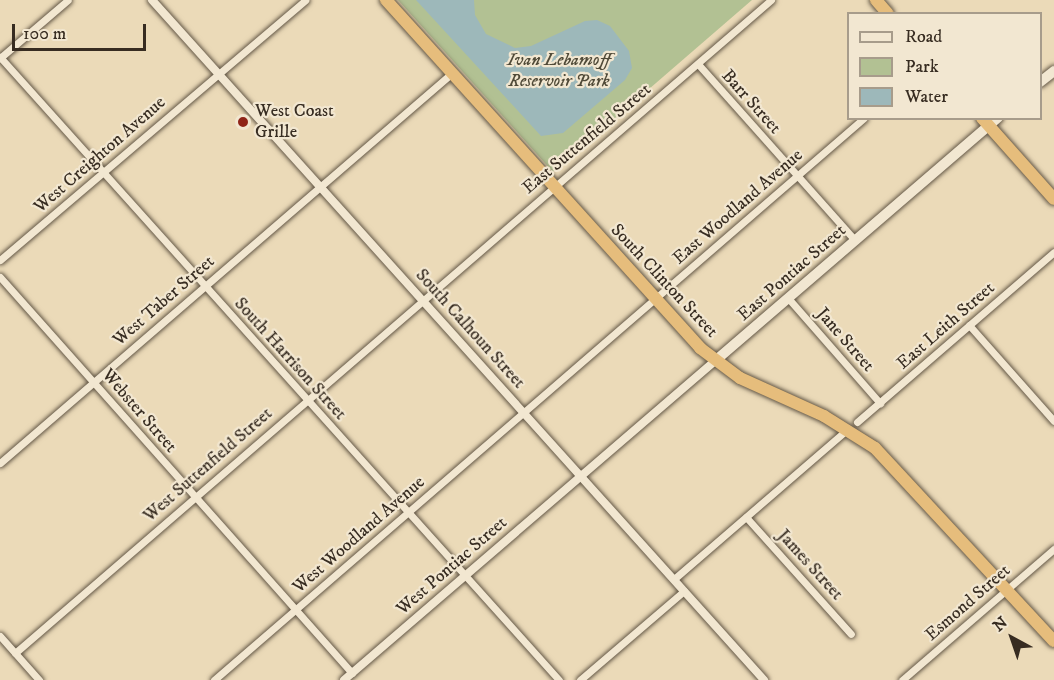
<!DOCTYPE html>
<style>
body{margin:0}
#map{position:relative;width:1054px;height:680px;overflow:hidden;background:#ebdab8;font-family:"IM FELL DW Pica",serif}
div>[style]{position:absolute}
.green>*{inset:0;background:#b2c193}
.water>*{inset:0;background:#9db8ba}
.roads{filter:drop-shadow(0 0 2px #645847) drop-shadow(0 0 2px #645847)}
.minor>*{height:7px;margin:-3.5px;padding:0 3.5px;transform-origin:3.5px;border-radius:3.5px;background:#f2e7d1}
.tertiary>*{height:8px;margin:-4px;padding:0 4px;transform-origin:4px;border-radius:4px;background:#f2e7d1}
.secondary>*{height:10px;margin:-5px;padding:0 5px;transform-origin:5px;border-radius:5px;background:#f2e7d1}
.trunk>*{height:12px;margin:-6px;padding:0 6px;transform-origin:6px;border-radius:6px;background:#e6bd7c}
.dots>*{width:16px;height:16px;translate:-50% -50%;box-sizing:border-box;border:3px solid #f2e7d1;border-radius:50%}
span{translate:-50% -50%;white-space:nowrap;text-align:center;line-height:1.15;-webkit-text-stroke:4.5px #f2e7d1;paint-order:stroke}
.park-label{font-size:18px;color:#504a38;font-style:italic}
.street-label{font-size:18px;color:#372c21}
.poi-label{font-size:18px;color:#372c21}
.left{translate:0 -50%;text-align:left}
.legend{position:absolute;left:847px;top:12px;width:195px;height:108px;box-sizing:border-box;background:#f2e7d1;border:2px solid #a79c8b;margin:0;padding:8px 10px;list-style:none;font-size:18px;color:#372c21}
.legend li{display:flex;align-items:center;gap:12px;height:30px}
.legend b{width:30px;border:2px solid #a79c8b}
.north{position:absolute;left:982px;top:608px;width:60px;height:60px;-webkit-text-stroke:4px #f2e7d1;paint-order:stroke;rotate:320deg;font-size:16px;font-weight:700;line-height:24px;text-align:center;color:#372c21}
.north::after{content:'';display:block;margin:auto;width:21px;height:27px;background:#372c21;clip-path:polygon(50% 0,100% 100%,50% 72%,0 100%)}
.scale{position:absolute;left:12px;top:24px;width:134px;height:27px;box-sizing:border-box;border:3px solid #372c21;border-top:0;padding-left:8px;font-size:18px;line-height:21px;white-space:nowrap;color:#372c21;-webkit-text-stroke:4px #f2e7d1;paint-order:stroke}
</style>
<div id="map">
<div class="green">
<div style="clip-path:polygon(398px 0,752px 0,553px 172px)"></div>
</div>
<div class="water">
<div style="clip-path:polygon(416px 0,474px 0,475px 15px,486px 34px,515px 48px,531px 46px,585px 21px,597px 20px,610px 26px,629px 51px,632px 68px,625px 80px,563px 133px,541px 136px)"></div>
</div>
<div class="roads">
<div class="minor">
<div style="left:0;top:57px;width:837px;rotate:48.1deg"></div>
<div style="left:0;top:58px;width:89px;rotate:-40.5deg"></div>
<div style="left:698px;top:64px;width:236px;rotate:48.3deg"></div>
<div style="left:0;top:260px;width:401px;rotate:-40.4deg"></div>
<div style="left:0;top:277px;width:530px;rotate:48.37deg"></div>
<div style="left:788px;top:298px;width:140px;rotate:48.8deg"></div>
<div style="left:969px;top:325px;width:128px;rotate:48.5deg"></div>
<div style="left:857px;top:422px;width:260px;rotate:-40.8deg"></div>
<div style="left:0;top:463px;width:597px;rotate:-40.79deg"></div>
<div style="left:746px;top:517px;width:157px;rotate:48.1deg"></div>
<div style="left:674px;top:579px;width:230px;rotate:-40.8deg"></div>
<div style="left:0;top:636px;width:59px;rotate:48.4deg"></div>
<div style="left:15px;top:653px;width:999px;rotate:-40.82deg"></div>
<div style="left:214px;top:680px;width:859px;rotate:-40.85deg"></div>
<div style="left:580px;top:680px;width:137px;rotate:-40.6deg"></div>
<div style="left:902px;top:680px;width:201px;rotate:-40.8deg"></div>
</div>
<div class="tertiary">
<div style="left:152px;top:0;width:915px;rotate:48.01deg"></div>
<div style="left:344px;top:680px;width:489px;rotate:-40.7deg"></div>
</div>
<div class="secondary">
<div style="left:1040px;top:82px;width:18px;rotate:-38deg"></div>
<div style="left:715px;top:361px;width:373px;rotate:-40.7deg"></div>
</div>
<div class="trunk">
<div style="left:386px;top:0;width:469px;rotate:47.9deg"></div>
<div style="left:700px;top:348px;width:50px;rotate:36.9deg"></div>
<div style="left:740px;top:378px;width:92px;rotate:24.3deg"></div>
<div style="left:824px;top:416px;width:60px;rotate:32.1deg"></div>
<div style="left:875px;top:448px;width:263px;rotate:47.2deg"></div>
<div style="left:876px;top:0;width:18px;rotate:49deg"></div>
<div style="left:982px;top:118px;width:108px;rotate:48.4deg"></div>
</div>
</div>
<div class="dots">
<div style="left:243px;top:122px;background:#8f2418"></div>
</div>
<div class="park-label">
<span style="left:559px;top:71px">Ivan Lebamoff<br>Reservoir Park</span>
</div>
<div class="street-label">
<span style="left:751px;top:102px;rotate:48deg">Barr Street</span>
<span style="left:587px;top:139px;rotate:-40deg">East Suttenfield Street</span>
<span style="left:100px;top:155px;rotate:-41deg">West Creighton Avenue</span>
<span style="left:738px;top:207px;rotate:-41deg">East Woodland Avenue</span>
<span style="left:792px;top:273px;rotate:-41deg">East Pontiac Street</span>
<span style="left:664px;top:281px;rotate:47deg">South Clinton Street</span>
<span style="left:164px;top:301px;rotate:-41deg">West Taber Street</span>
<span style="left:946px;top:326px;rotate:-41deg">East Leith Street</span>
<span style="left:470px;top:329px;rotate:48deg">South Calhoun Street</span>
<span style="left:845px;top:340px;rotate:49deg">Jane Street</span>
<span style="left:290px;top:359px;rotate:48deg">South Harrison Street</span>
<span style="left:139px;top:411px;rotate:49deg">Webster Street</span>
<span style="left:208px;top:465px;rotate:-41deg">West Suttenfield Street</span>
<span style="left:359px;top:535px;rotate:-41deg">West Woodland Avenue</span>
<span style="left:810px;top:565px;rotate:48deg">James Street</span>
<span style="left:452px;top:566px;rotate:-41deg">West Pontiac Street</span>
<span style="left:968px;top:603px;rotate:-41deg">Esmond Street</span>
</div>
<div class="poi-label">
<span class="left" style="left:255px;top:122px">West Coast<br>Grille</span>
</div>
<ul class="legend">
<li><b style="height:8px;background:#f2e7d1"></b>Road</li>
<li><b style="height:16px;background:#b2c193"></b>Park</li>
<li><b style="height:16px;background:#9db8ba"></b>Water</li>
</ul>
<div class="north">N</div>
<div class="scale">100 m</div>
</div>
